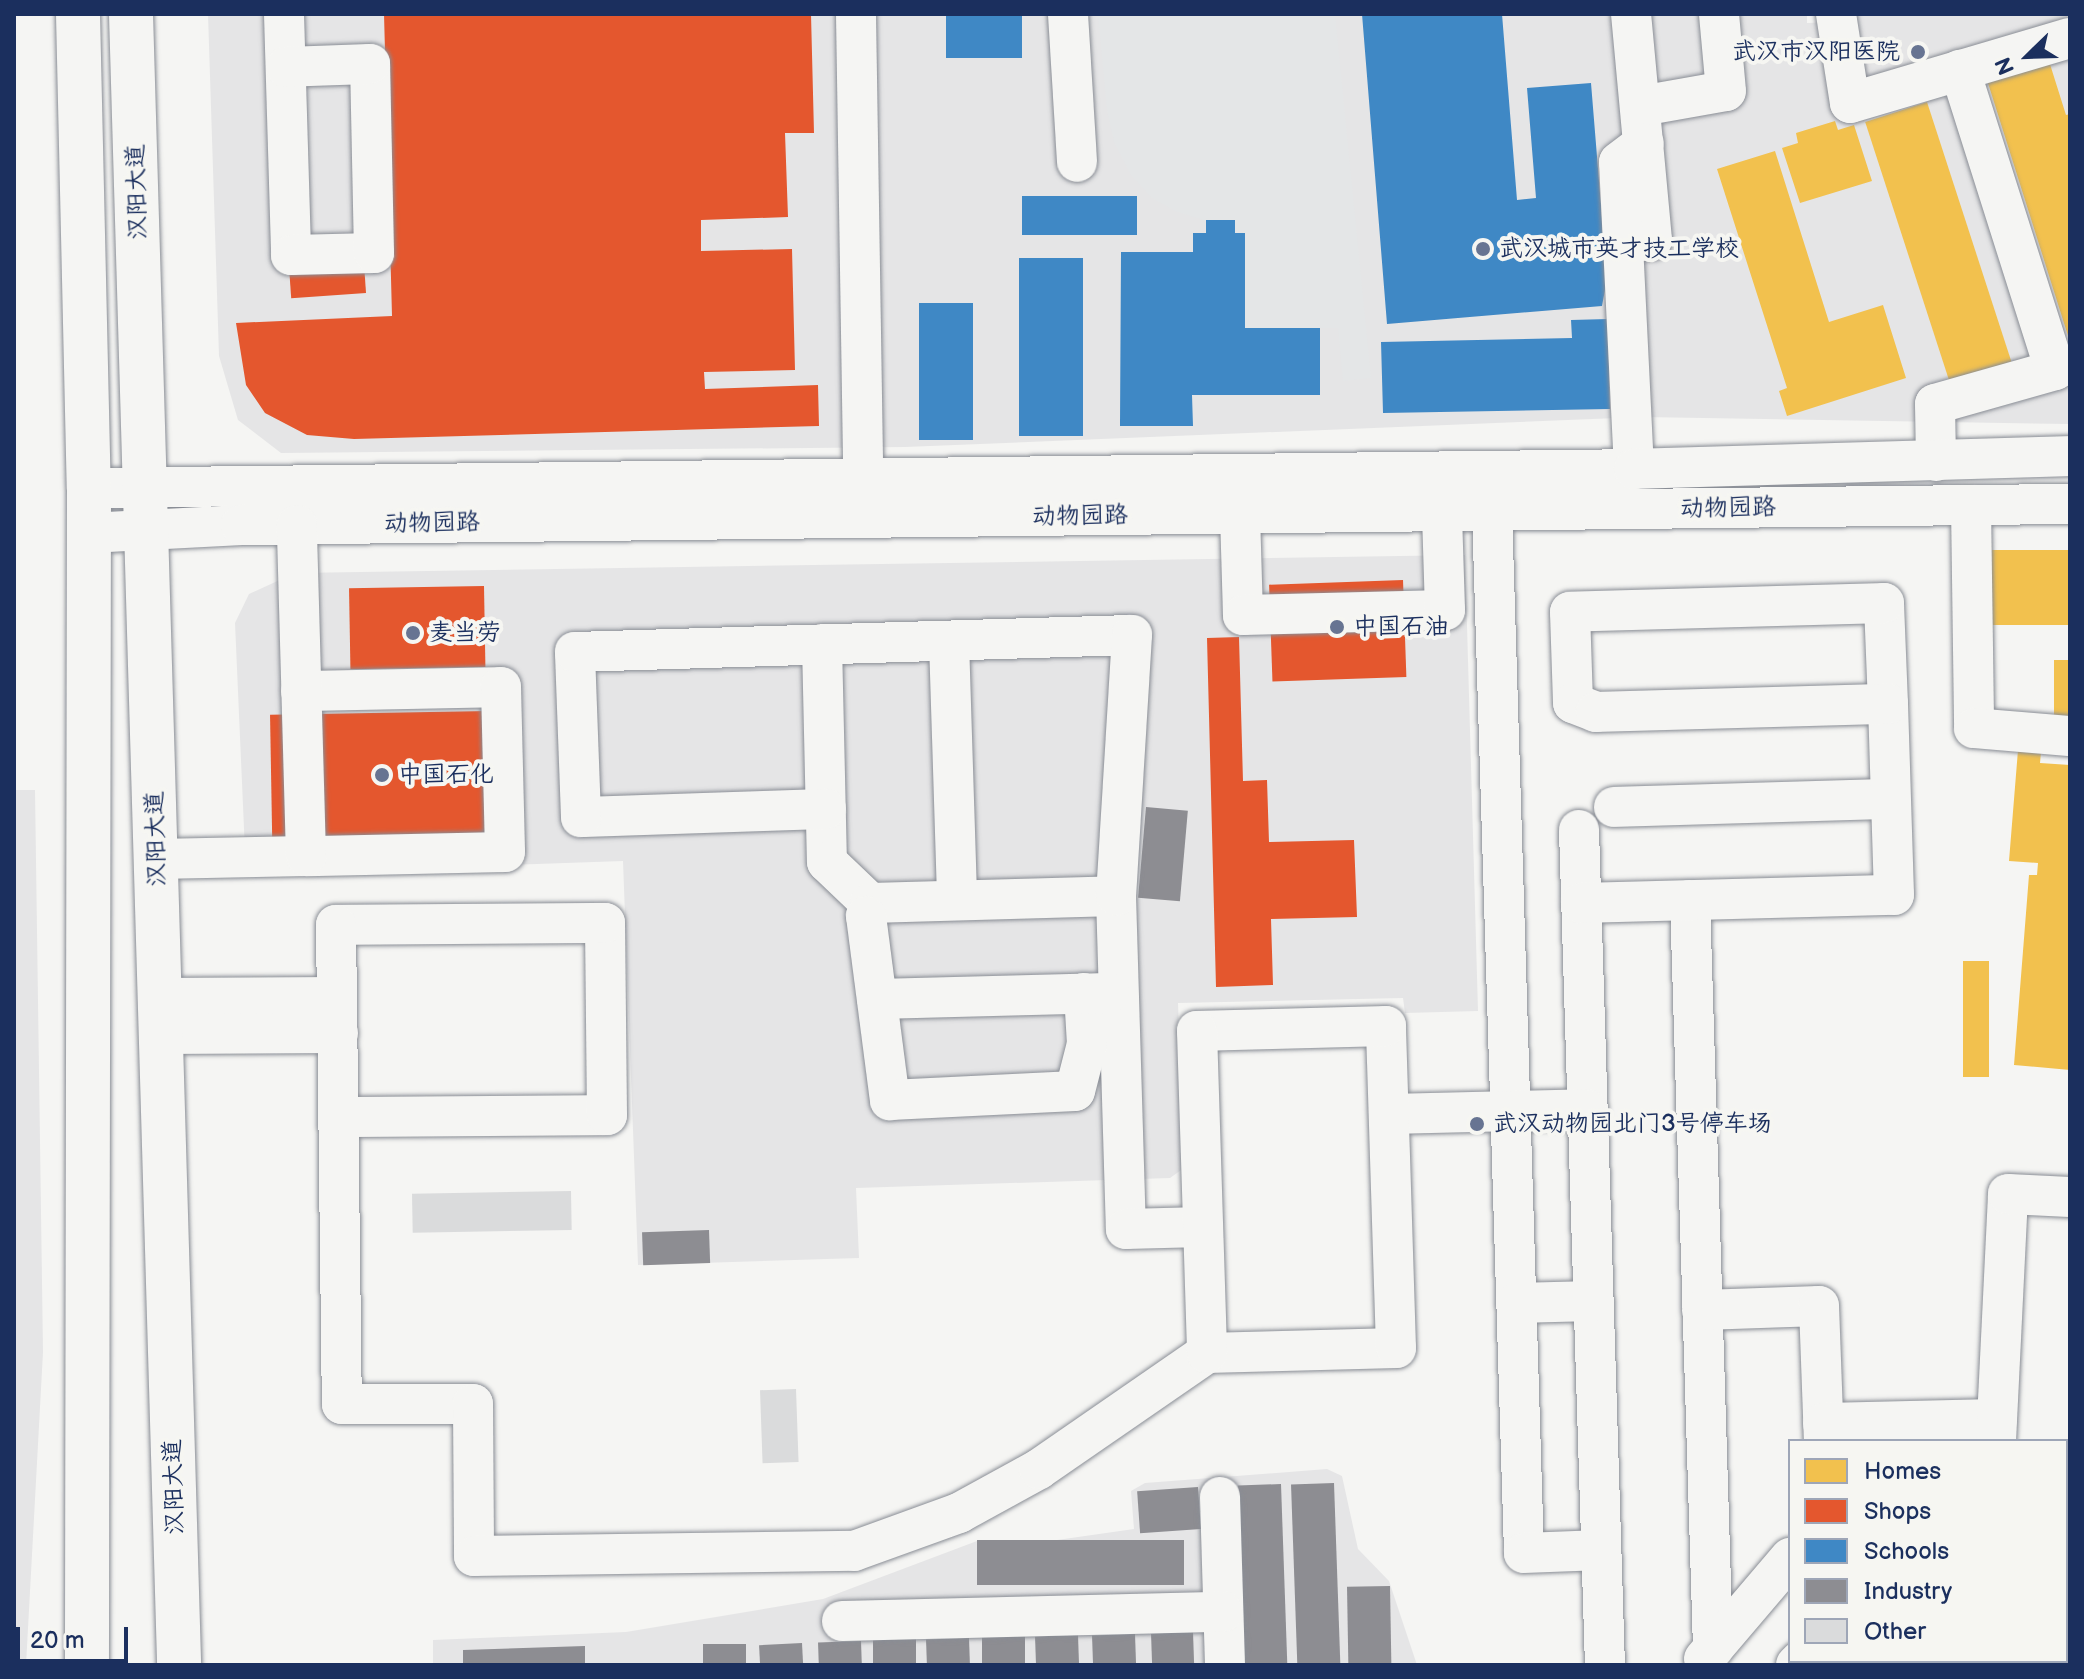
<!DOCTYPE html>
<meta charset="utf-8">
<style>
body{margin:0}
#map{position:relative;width:2084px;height:1679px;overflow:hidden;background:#f5f5f3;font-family:"Balsamiq Sans","LXGW WenKai TC",sans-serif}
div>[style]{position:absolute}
.built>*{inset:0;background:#e5e5e6}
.green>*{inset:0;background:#e4e6e7}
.homes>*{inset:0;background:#f2c14e;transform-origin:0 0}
.shops>*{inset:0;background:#e4572e;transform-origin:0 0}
.schools>*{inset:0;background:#3f88c5;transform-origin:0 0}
.industry>*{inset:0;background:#8d8d92;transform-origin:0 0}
.building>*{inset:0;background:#dadbdc;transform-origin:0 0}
.roads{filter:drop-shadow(0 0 2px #898d95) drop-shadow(0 0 2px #898d95)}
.minor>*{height:40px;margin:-20px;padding:0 20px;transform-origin:20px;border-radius:20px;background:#f5f5f3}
.major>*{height:44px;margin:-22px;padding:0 22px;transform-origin:22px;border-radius:22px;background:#f5f5f3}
.dots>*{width:22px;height:22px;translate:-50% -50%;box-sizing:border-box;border:4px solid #f6f6f2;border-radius:50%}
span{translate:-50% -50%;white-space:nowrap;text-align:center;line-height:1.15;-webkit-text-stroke:8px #f6f6f2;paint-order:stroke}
.poi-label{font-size:24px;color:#1b2f5e}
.right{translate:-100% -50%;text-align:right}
.left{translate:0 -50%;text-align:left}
.street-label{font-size:24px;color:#1b2f5e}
.frame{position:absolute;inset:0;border:16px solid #1b2f5e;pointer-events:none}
.legend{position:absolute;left:1788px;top:1439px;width:280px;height:224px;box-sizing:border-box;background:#f6f6f2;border:2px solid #9ea6b7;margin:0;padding:10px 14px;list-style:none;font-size:24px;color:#1b2f5e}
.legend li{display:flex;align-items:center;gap:16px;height:40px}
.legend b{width:40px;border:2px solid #9ea6b7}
.north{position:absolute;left:1988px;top:16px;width:80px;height:80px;-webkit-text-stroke:6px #f6f6f2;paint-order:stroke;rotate:247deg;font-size:22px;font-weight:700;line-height:32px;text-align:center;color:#1b2f5e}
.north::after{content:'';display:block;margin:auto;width:28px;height:36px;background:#1b2f5e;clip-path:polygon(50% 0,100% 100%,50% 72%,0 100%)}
.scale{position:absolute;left:16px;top:1627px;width:112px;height:36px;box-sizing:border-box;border:4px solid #1b2f5e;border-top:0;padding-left:10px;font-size:24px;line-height:28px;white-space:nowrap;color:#1b2f5e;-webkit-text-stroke:6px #f6f6f2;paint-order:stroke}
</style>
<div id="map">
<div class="built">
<div style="clip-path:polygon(208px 14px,1807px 14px,1807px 23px,1855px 21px,1854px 14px,2070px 14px,2070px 424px,1642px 417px,905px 447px,281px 453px,238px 420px,219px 356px)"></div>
<div style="clip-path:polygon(1465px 555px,1478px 1011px,1405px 1013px,1403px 998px,1178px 1003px,1184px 1168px,1170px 1178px,856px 1188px,859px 1258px,638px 1265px,623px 861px,246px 874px,235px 623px,249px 594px,295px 573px)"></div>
<div style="clip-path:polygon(14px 790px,35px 790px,43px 1352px,26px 1665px,14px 1665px)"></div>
<div style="clip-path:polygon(1327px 1469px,1342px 1476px,1358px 1549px,1389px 1581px,1417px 1665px,433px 1665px,433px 1640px,626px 1632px,823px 1599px,977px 1541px,1050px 1541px,1134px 1529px,1131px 1491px,1145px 1483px)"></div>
<div style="clip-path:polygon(1825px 1661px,2066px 1661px,1822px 1665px)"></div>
</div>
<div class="green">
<div style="clip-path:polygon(1098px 14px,1335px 14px,1371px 378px,1343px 381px,1338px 328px,1245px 328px,1245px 233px,1175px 211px,1152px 198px,1131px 175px,1114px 142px,1107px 110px)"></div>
</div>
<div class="homes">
<div style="clip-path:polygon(2049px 61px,2066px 115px,2070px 114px,2069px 339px,1987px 80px)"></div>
<div style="left:1927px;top:102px;width:284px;height:65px;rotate:72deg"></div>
<div style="clip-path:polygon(1835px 121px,1838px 130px,1854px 125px,1872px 181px,1800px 203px,1782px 148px,1798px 143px,1796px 133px)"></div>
<div style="clip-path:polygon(1775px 151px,1829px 322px,1883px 305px,1906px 378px,1787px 416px,1779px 391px,1787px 388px,1717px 169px)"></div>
<div style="left:2070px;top:550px;width:75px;height:85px;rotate:90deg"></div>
<div style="left:2054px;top:660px;width:16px;height:57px"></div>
<div style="clip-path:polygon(2018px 750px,2041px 752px,2040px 763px,2070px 765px,2070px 1070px,2014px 1065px,2029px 875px,2037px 875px,2038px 863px,2009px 861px)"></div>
<div style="left:1963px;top:961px;width:26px;height:116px"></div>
</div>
<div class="shops">
<div style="clip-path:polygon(384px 14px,811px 14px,814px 133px,785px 133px,788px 217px,701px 220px,701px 251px,792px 249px,795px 370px,704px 372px,705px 389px,818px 385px,819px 426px,354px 439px,307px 435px,265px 413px,246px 385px,236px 323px,392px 316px)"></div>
<div style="left:364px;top:264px;width:29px;height:75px;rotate:86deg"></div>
<div style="left:1403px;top:580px;width:97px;height:134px;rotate:88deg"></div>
<div style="left:484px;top:586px;width:81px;height:135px;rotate:89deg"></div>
<div style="clip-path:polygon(1239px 637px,1243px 781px,1267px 780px,1269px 842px,1354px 840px,1357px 917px,1271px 919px,1273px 985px,1216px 987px,1207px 638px)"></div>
<div style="left:487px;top:711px;width:126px;height:217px;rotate:89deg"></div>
</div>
<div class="schools">
<div style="left:946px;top:14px;width:76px;height:44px"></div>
<div style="clip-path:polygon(1362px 14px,1502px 14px,1517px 200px,1536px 198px,1527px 88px,1591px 83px,1607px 279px,1602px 306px,1387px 324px)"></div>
<div style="left:1022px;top:196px;width:115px;height:39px"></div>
<div style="clip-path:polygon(1206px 220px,1235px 220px,1235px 233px,1245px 233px,1245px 328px,1320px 328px,1320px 395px,1192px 395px,1193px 426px,1120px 426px,1121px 252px,1193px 252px,1193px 233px,1206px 233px)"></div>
<div style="left:1019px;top:258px;width:64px;height:178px"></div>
<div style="left:919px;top:303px;width:54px;height:137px"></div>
<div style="clip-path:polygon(1608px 319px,1610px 409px,1383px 413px,1381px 342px,1572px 338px,1571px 320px)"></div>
</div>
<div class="industry">
<div style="left:1146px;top:807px;width:42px;height:91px;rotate:5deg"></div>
<div style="left:709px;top:1230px;width:33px;height:67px;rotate:88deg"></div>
<div style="left:1334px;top:1483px;width:182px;height:43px;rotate:88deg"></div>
<div style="left:1281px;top:1484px;width:181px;height:43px;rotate:88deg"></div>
<div style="left:1198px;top:1487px;width:42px;height:61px;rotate:86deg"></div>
<div style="left:1184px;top:1540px;width:45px;height:207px;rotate:90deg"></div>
<div style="left:1390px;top:1586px;width:79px;height:43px;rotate:89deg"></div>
<div style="clip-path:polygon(2066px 1593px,2070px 1594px,2068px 1650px,2066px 1650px)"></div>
<div style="left:1193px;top:1632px;width:33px;height:42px;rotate:88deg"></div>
<div style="left:1135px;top:1634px;width:31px;height:43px;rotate:88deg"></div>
<div style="left:1078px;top:1635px;width:30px;height:43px;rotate:88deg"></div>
<div style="left:1025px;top:1636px;width:29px;height:43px;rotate:90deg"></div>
<div style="left:969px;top:1638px;width:27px;height:43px;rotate:88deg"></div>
<div style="left:916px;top:1639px;width:26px;height:43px;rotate:90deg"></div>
<div style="left:861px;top:1641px;width:24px;height:43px;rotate:88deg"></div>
<div style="left:802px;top:1643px;width:22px;height:43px;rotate:87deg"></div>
<div style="left:746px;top:1644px;width:21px;height:43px;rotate:90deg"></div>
<div style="clip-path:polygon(585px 1646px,585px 1665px,463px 1665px,463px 1650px)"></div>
<div style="clip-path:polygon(1849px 1661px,2066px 1661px,2065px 1665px)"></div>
</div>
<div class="building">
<div style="left:571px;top:1191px;width:39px;height:159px;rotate:89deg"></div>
<div style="left:796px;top:1389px;width:73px;height:36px;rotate:88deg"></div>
</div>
<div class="roads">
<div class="minor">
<div style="left:284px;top:14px;width:241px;rotate:88.3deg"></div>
<div style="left:291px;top:255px;width:83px;rotate:-1.4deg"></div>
<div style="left:374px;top:253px;width:189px;rotate:-91.2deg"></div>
<div style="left:370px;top:64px;width:84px;rotate:178deg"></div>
<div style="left:856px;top:14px;width:465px;rotate:89.1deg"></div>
<div style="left:1068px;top:14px;width:148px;rotate:86.5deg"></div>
<div style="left:1836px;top:14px;width:90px;rotate:81.1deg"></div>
<div style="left:1850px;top:103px;width:229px;rotate:-16.5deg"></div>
<div style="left:1641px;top:106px;width:86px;rotate:-10deg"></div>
<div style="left:1726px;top:91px;width:77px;rotate:-95.2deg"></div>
<div style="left:1622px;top:243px;width:30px;rotate:-6deg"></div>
<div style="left:1652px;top:240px;width:227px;rotate:-95.3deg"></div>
<div style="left:1936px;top:461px;width:57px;rotate:-91deg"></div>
<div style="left:1935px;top:404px;width:125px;rotate:-15.8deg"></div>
<div style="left:2055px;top:370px;width:315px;rotate:-107.6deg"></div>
<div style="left:1634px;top:469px;width:307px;rotate:-92.8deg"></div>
<div style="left:1619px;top:162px;width:31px;rotate:-37deg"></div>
<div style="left:89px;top:488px;width:1545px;rotate:-0.7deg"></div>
<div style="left:1634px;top:469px;width:436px;rotate:-1.7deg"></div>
<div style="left:1971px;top:505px;width:223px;rotate:89.2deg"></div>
<div style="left:1974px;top:728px;width:96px;rotate:4.8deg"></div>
<div style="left:1492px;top:511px;width:1042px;rotate:88.24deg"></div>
<div style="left:1524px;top:1553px;width:77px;rotate:-2.2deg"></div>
<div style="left:1240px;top:514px;width:101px;rotate:88.3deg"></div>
<div style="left:1243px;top:615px;width:202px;rotate:-1.4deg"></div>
<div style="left:1445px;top:610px;width:98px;rotate:-91.8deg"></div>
<div style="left:89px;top:533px;width:152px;rotate:-3deg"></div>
<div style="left:241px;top:525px;width:1829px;rotate:-0.66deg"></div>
<div style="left:949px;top:641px;width:259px;rotate:88.2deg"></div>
<div style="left:822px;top:644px;width:218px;rotate:88.7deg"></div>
<div style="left:827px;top:862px;width:59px;rotate:43.6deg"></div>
<div style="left:870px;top:903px;width:246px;rotate:-1.6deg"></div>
<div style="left:1116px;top:896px;width:333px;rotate:88.3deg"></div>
<div style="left:1126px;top:1229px;width:76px;rotate:-1.5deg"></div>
<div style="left:301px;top:691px;width:200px;rotate:-1.1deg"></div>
<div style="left:501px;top:687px;width:165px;rotate:88.6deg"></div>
<div style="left:505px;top:852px;width:199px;rotate:178.8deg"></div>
<div style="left:1614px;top:807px;width:276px;rotate:-1.7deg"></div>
<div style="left:826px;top:809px;width:245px;rotate:178.1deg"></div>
<div style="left:581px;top:817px;width:165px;rotate:-92.1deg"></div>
<div style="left:575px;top:652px;width:557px;rotate:-1.75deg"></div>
<div style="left:1132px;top:635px;width:261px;rotate:93.5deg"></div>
<div style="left:1579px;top:830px;width:835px;rotate:88.22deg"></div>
<div style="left:156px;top:859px;width:150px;rotate:-1.1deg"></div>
<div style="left:306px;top:856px;width:331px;rotate:-91.6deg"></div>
<div style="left:1690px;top:900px;width:749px;rotate:88.24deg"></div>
<div style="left:870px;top:903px;width:14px;rotate:107deg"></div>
<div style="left:866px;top:916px;width:186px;rotate:82.6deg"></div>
<div style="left:890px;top:1100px;width:185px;rotate:-2.8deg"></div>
<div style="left:1075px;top:1091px;width:49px;rotate:-75.7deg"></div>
<div style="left:1087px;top:1044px;width:51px;rotate:-93.4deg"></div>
<div style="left:1581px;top:903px;width:313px;rotate:-1.5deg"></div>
<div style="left:1894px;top:895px;width:191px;rotate:-91.8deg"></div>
<div style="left:1888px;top:704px;width:101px;rotate:-92.3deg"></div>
<div style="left:1884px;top:603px;width:314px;rotate:178.4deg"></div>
<div style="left:1570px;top:612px;width:91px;rotate:88.1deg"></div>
<div style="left:1573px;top:703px;width:25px;rotate:21deg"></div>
<div style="left:1596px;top:712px;width:292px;rotate:-1.6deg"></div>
<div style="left:160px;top:998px;width:177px;rotate:-0.3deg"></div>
<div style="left:877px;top:999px;width:232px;rotate:-1.5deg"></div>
<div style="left:161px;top:1034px;width:177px;rotate:-0.3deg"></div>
<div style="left:1389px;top:1114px;width:198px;rotate:-1.4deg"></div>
<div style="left:339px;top:1117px;width:268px;rotate:-0.4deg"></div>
<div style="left:607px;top:1115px;width:192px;rotate:-90.6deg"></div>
<div style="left:605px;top:923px;width:269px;rotate:179.6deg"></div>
<div style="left:336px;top:925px;width:479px;rotate:89.3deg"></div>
<div style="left:342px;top:1404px;width:131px"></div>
<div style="left:473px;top:1404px;width:152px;rotate:89.6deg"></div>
<div style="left:474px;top:1556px;width:380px;rotate:-0.8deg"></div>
<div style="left:854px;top:1551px;width:112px;rotate:-19.9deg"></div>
<div style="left:959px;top:1513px;width:91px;rotate:-28.8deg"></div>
<div style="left:1039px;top:1469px;width:204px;rotate:-34.6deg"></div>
<div style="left:1207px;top:1353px;width:189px;rotate:-1.5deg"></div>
<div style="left:1396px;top:1348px;width:322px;rotate:-91.8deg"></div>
<div style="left:1386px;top:1026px;width:189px;rotate:178.5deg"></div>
<div style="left:1197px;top:1031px;width:322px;rotate:88.2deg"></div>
<div style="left:1516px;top:1303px;width:77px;rotate:-1.5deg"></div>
<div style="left:1702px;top:1310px;width:117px;rotate:-2deg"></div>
<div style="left:1819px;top:1306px;width:135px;rotate:87.9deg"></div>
<div style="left:1823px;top:1423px;width:174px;rotate:-1.3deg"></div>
<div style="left:1996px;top:1441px;width:247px;rotate:-87.2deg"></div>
<div style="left:2008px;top:1194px;width:62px;rotate:2.8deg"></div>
<div style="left:2066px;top:1496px;width:11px;rotate:-68deg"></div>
<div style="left:1220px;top:1497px;width:168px;rotate:88.3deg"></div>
<div style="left:842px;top:1621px;width:381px;rotate:-1.4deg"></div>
<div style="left:1704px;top:1659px;width:133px;rotate:-49.6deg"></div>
<div style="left:1796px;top:1665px;width:6px;rotate:-45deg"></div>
</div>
<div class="major">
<div style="left:78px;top:14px;width:474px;rotate:88.7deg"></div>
<div style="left:89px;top:488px;width:1177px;rotate:90.1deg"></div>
<div style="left:131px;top:14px;width:1652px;rotate:88.33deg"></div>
</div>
</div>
<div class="dots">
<div style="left:1918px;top:52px;background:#677492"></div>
<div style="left:1483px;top:249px;background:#677492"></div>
<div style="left:1337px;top:627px;background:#677492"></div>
<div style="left:413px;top:633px;background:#677492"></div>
<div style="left:382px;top:775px;background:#677492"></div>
<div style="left:1477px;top:1124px;background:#677492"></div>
</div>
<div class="poi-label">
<span class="right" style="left:1900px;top:52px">武汉市汉阳医院</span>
<span class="left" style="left:1499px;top:249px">武汉城市英才技工学校</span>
<span class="left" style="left:1353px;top:627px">中国石油</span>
<span class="left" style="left:429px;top:633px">麦当劳</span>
<span class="left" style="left:398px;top:775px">中国石化</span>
<span class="left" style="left:1493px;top:1124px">武汉动物园北门3号停车场</span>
</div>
<div class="street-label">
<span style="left:137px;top:192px;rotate:-92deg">汉阳大道</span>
<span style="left:1728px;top:508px;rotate:-1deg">动物园路</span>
<span style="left:1080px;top:516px;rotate:-1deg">动物园路</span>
<span style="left:432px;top:523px;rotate:-1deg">动物园路</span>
<span style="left:156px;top:839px;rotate:-92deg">汉阳大道</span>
<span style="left:174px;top:1487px;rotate:-92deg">汉阳大道</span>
</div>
<div class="frame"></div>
<ul class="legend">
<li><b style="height:22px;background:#f2c14e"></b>Homes</li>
<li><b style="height:22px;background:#e4572e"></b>Shops</li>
<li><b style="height:22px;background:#3f88c5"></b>Schools</li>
<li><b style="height:22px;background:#8d8d92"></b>Industry</li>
<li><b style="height:22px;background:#dadbdc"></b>Other</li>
</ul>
<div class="north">N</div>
<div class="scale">20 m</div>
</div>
